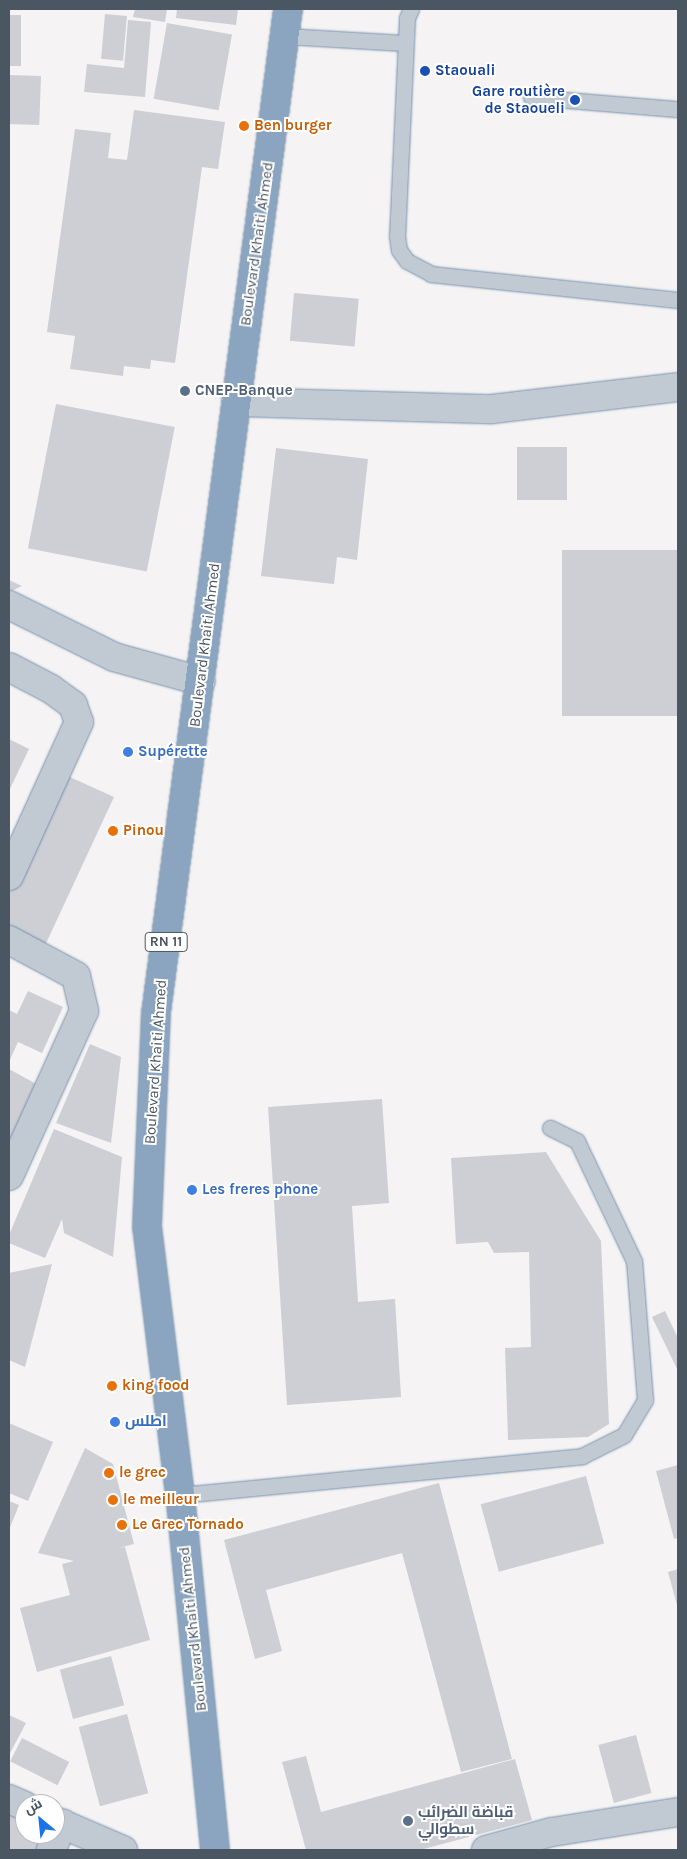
<!DOCTYPE html>
<meta charset="utf-8">
<style>
body{margin:0}
#map{position:relative;width:687px;height:1859px;overflow:hidden;background:#f5f3f3;font-family:Karla,Cairo,sans-serif}
div>[style]{position:absolute}
.building>*{inset:0;background:#cdcfd5;transform-origin:0 0}
.roads{filter:drop-shadow(0 0 1px #7690ad) drop-shadow(0 0 1px #7690ad)}
.lane>*{height:15px;margin:-7.5px;padding:0 7.5px;transform-origin:7.5px;border-radius:7.5px;background:#c1cad2}
.street>*{height:28px;margin:-14px;padding:0 14px;transform-origin:14px;border-radius:14px;background:#c1cad2}
.highway>*{height:28px;margin:-14px;padding:0 14px;transform-origin:14px;border-radius:14px;background:#8ba5c1}
.dots>*{width:14px;height:14px;translate:-50% -50%;box-sizing:border-box;border:2px solid #fff;border-radius:50%}
span{translate:-50% -50%;white-space:nowrap;text-align:center;line-height:1.15;-webkit-text-stroke:4px #fff;paint-order:stroke}
.shield-label span{padding:1px 4px;background:#fff;border:1px solid;border-radius:4px;-webkit-text-stroke-width:0}
.shield-label{font-size:14px;color:#4a5661;font-weight:700}
.transit-label{font-size:15px;color:#164399;font-weight:700}
.left{translate:0 -50%;text-align:left}
.right{translate:-100% -50%;text-align:right}
.food-label{font-size:15px;color:#c56008;font-weight:700}
.street-label{font-size:15px;color:#4a5661}
.service-label{font-size:15px;color:#4e5e75;font-weight:700}
.shop-label{font-size:15px;color:#366cbe;font-weight:700}
.frame{position:absolute;inset:0;border:10px solid #4a5661;pointer-events:none}
.north{position:absolute;left:15px;top:1794px;width:50px;height:50px;box-sizing:border-box;background:#fff;border:1px solid #b7bbc0;border-radius:50%;rotate:332deg;font-size:14px;font-weight:700;line-height:20px;text-align:center;color:#4a5661}
.north::after{content:'';display:block;margin:auto;width:18px;height:22px;background:#1a73e8;clip-path:polygon(50% 0,100% 100%,50% 72%,0 100%)}
</style>
<div id="map">
<div class="building">
<div style="clip-path:polygon(135px 9px,167px 9px,165px 22px,133px 17px)"></div>
<div style="clip-path:polygon(177px 9px,238px 9px,236px 25px,176px 18px)"></div>
<div style="left:105px;top:14px;width:22px;height:45px;rotate:5deg"></div>
<div style="left:9px;top:15px;width:12px;height:51px"></div>
<div style="clip-path:polygon(128px 20px,151px 22px,145px 97px,84px 92px,87px 64px,124px 68px)"></div>
<div style="left:167px;top:23px;width:66px;height:77px;rotate:10deg"></div>
<div style="left:9px;top:75px;width:32px;height:49px;rotate:2deg"></div>
<div style="clip-path:polygon(134px 110px,225px 122px,218px 169px,202px 167px,175px 363px,151px 360px,150px 369px,124px 366px,123px 376px,70px 369px,75px 336px,47px 332px,75px 129px,111px 133px,108px 158px,127px 160px)"></div>
<div style="left:294px;top:293px;width:65px;height:48px;rotate:5deg"></div>
<div style="left:56px;top:404px;width:121px;height:147px;rotate:11deg"></div>
<div style="left:517px;top:447px;width:50px;height:53px"></div>
<div style="clip-path:polygon(276px 448px,368px 459px,357px 560px,337px 557px,334px 584px,261px 576px)"></div>
<div style="left:678px;top:550px;width:166px;height:116px;rotate:90deg"></div>
<div style="clip-path:polygon(9px 580px,22px 586px,9px 592px)"></div>
<div style="clip-path:polygon(9px 739px,29px 749px,9px 791px)"></div>
<div style="clip-path:polygon(61px 773px,114px 797px,42px 952px,9px 937px,9px 887px)"></div>
<div style="clip-path:polygon(28px 991px,63px 1007px,42px 1053px,18px 1042px,9px 1062px,9px 1010px,17px 1014px)"></div>
<div style="clip-path:polygon(90px 1044px,121px 1057px,111px 1143px,56px 1123px)"></div>
<div style="clip-path:polygon(9px 1069px,40px 1086px,9px 1144px)"></div>
<div style="clip-path:polygon(382px 1099px,389px 1203px,352px 1206px,358px 1302px,395px 1299px,401px 1397px,287px 1405px,268px 1107px)"></div>
<div style="clip-path:polygon(54px 1129px,122px 1157px,113px 1257px,64px 1233px,62px 1219px,45px 1258px,9px 1243px,9px 1235px)"></div>
<div style="clip-path:polygon(546px 1152px,601px 1241px,609px 1424px,588px 1437px,508px 1440px,505px 1348px,531px 1347px,529px 1252px,494px 1253px,488px 1242px,456px 1244px,451px 1158px)"></div>
<div style="clip-path:polygon(52px 1264px,25px 1367px,9px 1360px,9px 1273px)"></div>
<div style="clip-path:polygon(665px 1311px,678px 1338px,678px 1371px,652px 1317px)"></div>
<div style="clip-path:polygon(9px 1423px,53px 1442px,28px 1501px,9px 1493px)"></div>
<div style="clip-path:polygon(85px 1448px,113px 1464px,134px 1544px,119px 1548px,125px 1547px,150px 1640px,37px 1672px,20px 1608px,70px 1595px,62px 1564px,74px 1561px,38px 1553px)"></div>
<div style="clip-path:polygon(678px 1465px,678px 1538px,674px 1539px,656px 1471px)"></div>
<div style="left:586px;top:1476px;width:70px;height:109px;rotate:75deg"></div>
<div style="clip-path:polygon(439px 1483px,512px 1759px,461px 1772px,402px 1553px,266px 1590px,282px 1651px,255px 1659px,224px 1540px)"></div>
<div style="clip-path:polygon(9px 1501px,19px 1505px,9px 1530px)"></div>
<div style="clip-path:polygon(678px 1569px,678px 1609px,668px 1572px)"></div>
<div style="left:111px;top:1656px;width:51px;height:53px;rotate:75deg"></div>
<div style="left:127px;top:1714px;width:82px;height:50px;rotate:75deg"></div>
<div style="clip-path:polygon(9px 1715px,26px 1723px,9px 1755px)"></div>
<div style="left:636px;top:1735px;width:60px;height:39px;rotate:75deg"></div>
<div style="left:22px;top:1738px;width:53px;height:26px;rotate:27deg"></div>
<div style="clip-path:polygon(306px 1756px,321px 1812px,515px 1759px,532px 1820px,420px 1850px,306px 1850px,282px 1762px)"></div>
<div style="clip-path:polygon(9px 1809px,25px 1817px,25px 1834px,49px 1834px,40px 1850px,9px 1850px)"></div>
</div>
<div class="roads">
<div class="lane">
<div style="left:411px;top:9px;width:10px;rotate:114deg"></div>
<div style="left:407px;top:18px;width:218px;rotate:92.6deg"></div>
<div style="left:397px;top:236px;width:14px;rotate:82deg"></div>
<div style="left:399px;top:250px;width:14px;rotate:54deg"></div>
<div style="left:407px;top:261px;width:27px;rotate:28deg"></div>
<div style="left:431px;top:274px;width:248px;rotate:6deg"></div>
<div style="left:284px;top:36px;width:121px;rotate:3.3deg"></div>
<div style="left:531px;top:97px;width:147px;rotate:4.7deg"></div>
<div style="left:180px;top:1495px;width:404px;rotate:-5.5deg"></div>
<div style="left:582px;top:1456px;width:47px;rotate:-26.6deg"></div>
<div style="left:624px;top:1435px;width:41px;rotate:-59deg"></div>
<div style="left:645px;top:1400px;width:139px;rotate:-94.5deg"></div>
<div style="left:634px;top:1261px;width:133px;rotate:-115.4deg"></div>
<div style="left:577px;top:1141px;width:30px;rotate:-154deg"></div>
</div>
<div class="street">
<div style="left:236px;top:402px;width:256px;rotate:1.6deg"></div>
<div style="left:492px;top:409px;width:187px;rotate:-6.7deg"></div>
<div style="left:9px;top:605px;width:117px;rotate:26.3deg"></div>
<div style="left:114px;top:657px;width:90px;rotate:15.4deg"></div>
<div style="left:9px;top:667px;width:47px;rotate:27.6deg"></div>
<div style="left:51px;top:689px;width:27px;rotate:36deg"></div>
<div style="left:73px;top:705px;width:18px;rotate:71deg"></div>
<div style="left:79px;top:722px;width:169px;rotate:114.4deg"></div>
<div style="left:9px;top:940px;width:76px;rotate:28.2deg"></div>
<div style="left:76px;top:976px;width:36px;rotate:77deg"></div>
<div style="left:84px;top:1011px;width:181px;rotate:114.4deg"></div>
<div style="left:9px;top:1799px;width:17px;rotate:24deg"></div>
<div style="left:55px;top:1821px;width:74px;rotate:23.1deg"></div>
<div style="left:51px;top:1850px;width:29px;rotate:-65deg"></div>
<div style="left:486px;top:1850px;width:68px;rotate:-15.3deg"></div>
<div style="left:552px;top:1832px;width:128px;rotate:-9deg"></div>
</div>
<div class="highway">
<div style="left:215px;top:1850px;width:357px;rotate:-95.6deg"></div>
<div style="left:180px;top:1495px;width:270px;rotate:-97deg"></div>
<div style="left:147px;top:1227px;width:214px;rotate:-87.6deg"></div>
<div style="left:156px;top:1013px;width:1013px;rotate:-82.51deg"></div>
</div>
</div>
<div class="dots">
<div style="left:425px;top:71px;background:#1a4fb4"></div>
<div style="left:575px;top:100px;background:#1a4fb4"></div>
<div style="left:244px;top:126px;background:#e8710a"></div>
<div style="left:185px;top:391px;background:#5c6f8a"></div>
<div style="left:128px;top:752px;background:#3f7fe0"></div>
<div style="left:113px;top:831px;background:#e8710a"></div>
<div style="left:192px;top:1190px;background:#3f7fe0"></div>
<div style="left:112px;top:1386px;background:#e8710a"></div>
<div style="left:115px;top:1422px;background:#3f7fe0"></div>
<div style="left:109px;top:1473px;background:#e8710a"></div>
<div style="left:113px;top:1500px;background:#e8710a"></div>
<div style="left:122px;top:1525px;background:#e8710a"></div>
<div style="left:408px;top:1821px;background:#5c6f8a"></div>
</div>
<div class="shield-label">
<span style="left:166px;top:942px">RN 11</span>
</div>
<div class="transit-label">
<span class="left" style="left:435px;top:71px">Staouali</span>
<span class="right" style="left:565px;top:100px">Gare routière<br>de Staoueli</span>
</div>
<div class="food-label">
<span class="left" style="left:254px;top:126px">Ben burger</span>
<span class="left" style="left:123px;top:831px">Pinou</span>
<span class="left" style="left:122px;top:1386px">king food</span>
<span class="left" style="left:119px;top:1473px">le grec</span>
<span class="left" style="left:123px;top:1500px">le meilleur</span>
<span class="left" style="left:132px;top:1525px">Le Grec Tornado</span>
</div>
<div class="street-label">
<span style="left:257px;top:244px;rotate:-82deg">Boulevard Khaiti Ahmed</span>
<span style="left:205px;top:645px;rotate:-83deg">Boulevard Khaiti Ahmed</span>
<span style="left:156px;top:1062px;rotate:-86deg">Boulevard Khaiti Ahmed</span>
<span style="left:193px;top:1629px;rotate:-96deg">Boulevard Khaiti Ahmed</span>
</div>
<div class="service-label">
<span class="left" style="left:195px;top:391px">CNEP-Banque</span>
<span class="left" style="left:418px;top:1821px">قباضة الضرائب<br>سطوالي</span>
</div>
<div class="shop-label">
<span class="left" style="left:138px;top:752px">Supérette</span>
<span class="left" style="left:202px;top:1190px">Les freres phone</span>
<span class="left" style="left:125px;top:1422px">اطلس</span>
</div>
<div class="frame"></div>
<div class="north">ش</div>
</div>
